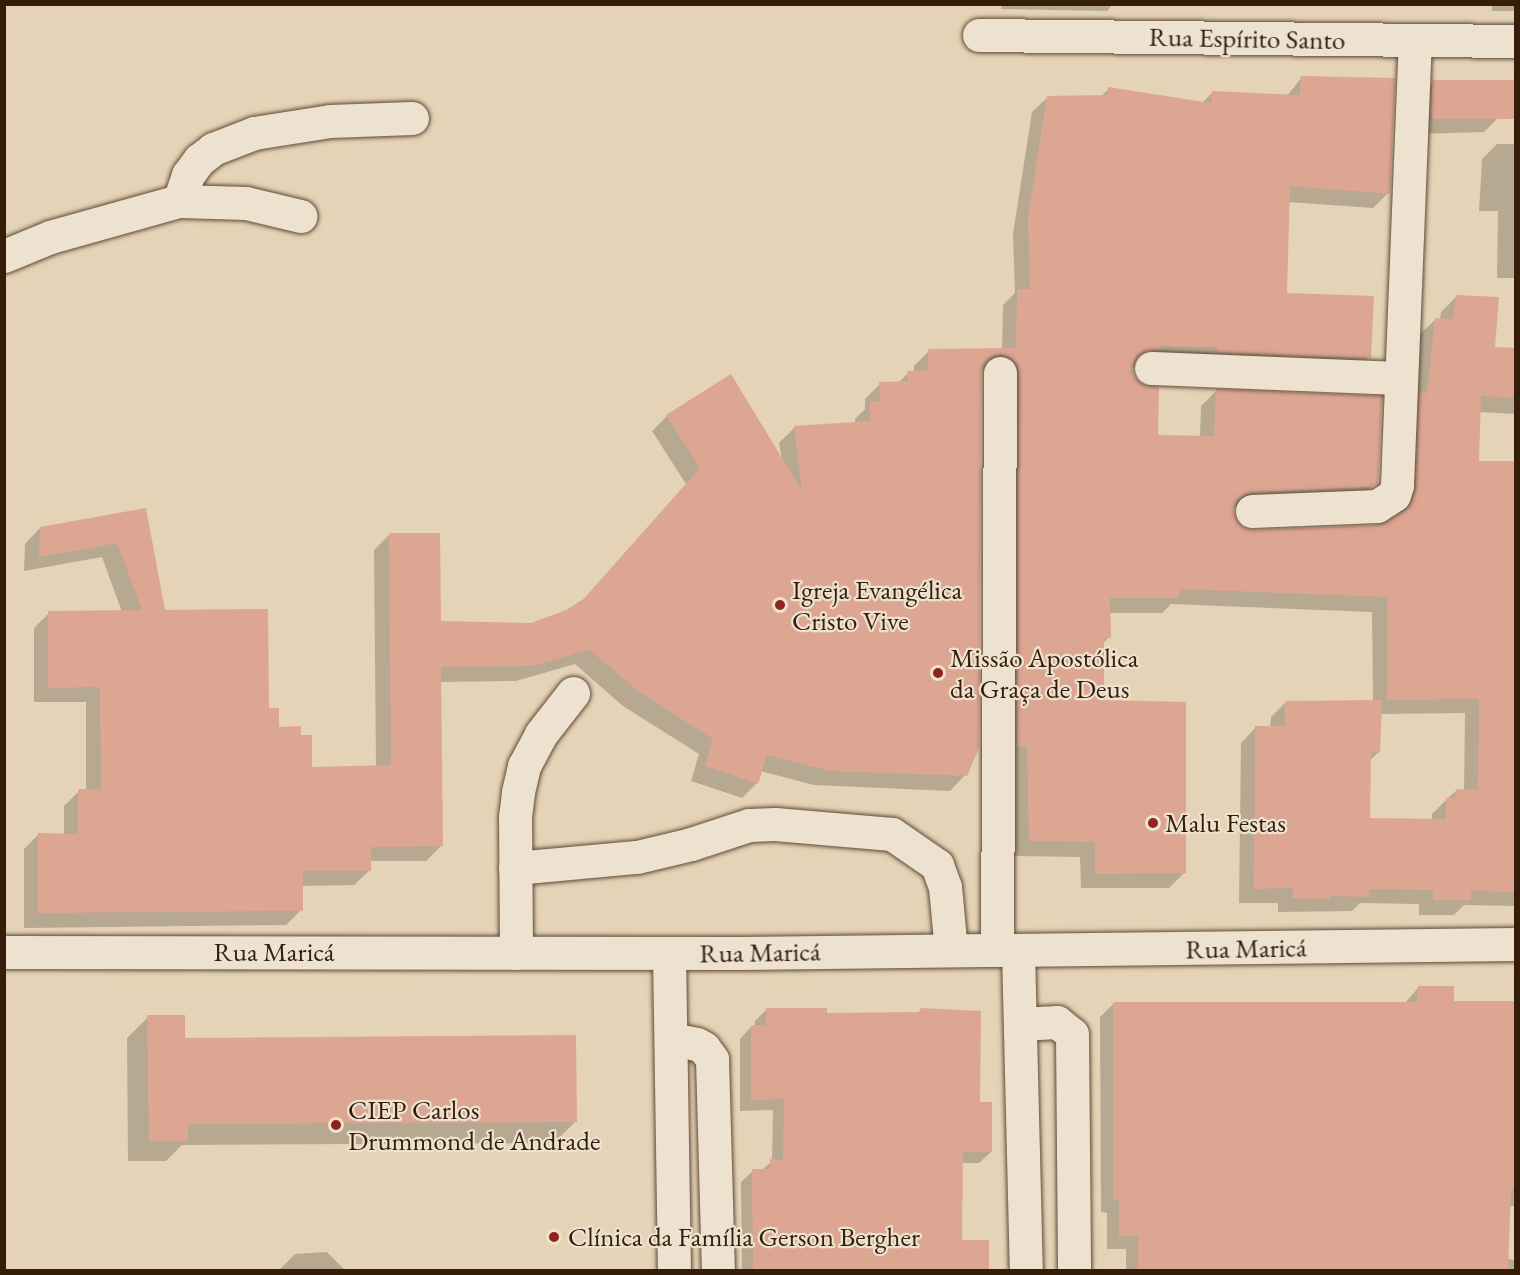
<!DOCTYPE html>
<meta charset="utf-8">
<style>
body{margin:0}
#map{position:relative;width:1520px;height:1275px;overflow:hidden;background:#e4d3b6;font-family:"EB Garamond",serif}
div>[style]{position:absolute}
.shadow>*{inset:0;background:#0003;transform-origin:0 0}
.building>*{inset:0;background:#dda693;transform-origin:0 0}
.roads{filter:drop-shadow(0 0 2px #614a35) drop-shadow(0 0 2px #614a35)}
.minor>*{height:33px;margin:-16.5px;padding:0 16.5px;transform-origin:16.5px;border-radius:16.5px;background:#ede2d0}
.dots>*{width:16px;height:16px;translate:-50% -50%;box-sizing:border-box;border:3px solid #ede2d0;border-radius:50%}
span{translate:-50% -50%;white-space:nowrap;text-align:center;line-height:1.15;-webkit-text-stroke:4.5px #ede2d0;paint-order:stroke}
.street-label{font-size:27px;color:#351d0a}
.poi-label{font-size:27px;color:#351d0a}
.left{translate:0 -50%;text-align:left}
.frame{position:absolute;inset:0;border:6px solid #351d0a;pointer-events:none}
</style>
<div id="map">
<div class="shadow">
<div style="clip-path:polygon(1002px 4px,1113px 4px,1107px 11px,1001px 9px)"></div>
<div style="left:1492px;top:4px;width:24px;height:7px"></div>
<div style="clip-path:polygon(evenodd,1302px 77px,1388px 193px,1373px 208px,1288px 202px,1285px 295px,1369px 357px,1354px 372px,1144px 364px,1131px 368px,1156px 437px,1200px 437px,1201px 406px,1216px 391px,1377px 482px,1355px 502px,1233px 507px,1235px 522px,1243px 529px,1253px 531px,1378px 526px,1397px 517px,1401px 502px,1420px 334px,1436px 319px,1440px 320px,1441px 312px,1456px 297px,1493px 349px,1516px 350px,1516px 414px,1479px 412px,1478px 462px,1516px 463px,1516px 906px,1464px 905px,1454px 915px,1419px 915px,1419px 904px,1360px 903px,1352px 911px,1278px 912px,1278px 903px,1239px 903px,1241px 743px,1256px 727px,1270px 728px,1271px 717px,1286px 702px,1373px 701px,1372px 612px,1171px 604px,1162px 613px,1109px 613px,1109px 637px,1102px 644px,1102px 702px,1184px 873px,1169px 888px,1081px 888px,1080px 857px,1014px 856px,1013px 761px,985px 369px,981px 370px,965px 775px,950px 791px,814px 785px,760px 771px,757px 783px,742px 798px,691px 781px,699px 754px,623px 706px,575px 664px,516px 681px,440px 682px,441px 846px,426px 861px,369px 861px,370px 870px,354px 885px,301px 886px,301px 910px,286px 925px,24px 928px,24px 849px,39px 834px,64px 835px,64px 806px,79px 791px,86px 791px,86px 702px,34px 702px,34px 628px,49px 613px,122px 612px,102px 557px,24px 571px,25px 544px,40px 528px,145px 510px,163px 612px,267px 709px,278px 728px,300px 736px,311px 768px,376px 767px,374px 550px,389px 535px,439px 622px,532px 624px,567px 612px,581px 602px,686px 484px,652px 431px,667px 416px,782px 460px,779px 443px,794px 428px,855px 423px,855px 419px,865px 409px,865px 399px,880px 384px,898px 383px,908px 373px,914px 372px,914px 366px,929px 351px,1002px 350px,1003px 305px,1015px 293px,1013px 234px,1032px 112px,1048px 97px,1101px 96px,1109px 89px,1202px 103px,1212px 93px,1287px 96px,1302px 77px,1465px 713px,1464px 791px,1456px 791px,1447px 799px,1432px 814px,1432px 820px,1368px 819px,1369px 761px,1379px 752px,1380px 714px,1465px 713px)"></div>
<div style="clip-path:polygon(1433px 83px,1497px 119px,1484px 132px,1418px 134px,1420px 96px)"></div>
<div style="clip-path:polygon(1497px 144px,1516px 144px,1516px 278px,1497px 278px,1498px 211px,1479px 211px,1482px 159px)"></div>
<div style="clip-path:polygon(1418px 988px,1453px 1003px,1516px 1002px,1516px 1206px,1509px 1206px,1507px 1259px,1516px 1260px,1516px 1270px,1126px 1270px,1126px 1249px,1107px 1249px,1107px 1213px,1101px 1212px,1100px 1017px,1113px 1004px,1405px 1003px)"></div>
<div style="clip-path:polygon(766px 1010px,825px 1015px,917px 1013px,921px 1010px,979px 1104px,991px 1152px,979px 1163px,962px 1163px,960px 1241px,987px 1241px,987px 1270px,742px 1270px,741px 1182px,753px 1171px,761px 1171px,772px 1161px,773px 1110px,740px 1111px,740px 1039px,751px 1027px,755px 1027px,755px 1021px)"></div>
<div style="clip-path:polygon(148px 1017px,183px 1040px,575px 1122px,554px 1143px,182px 1145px,166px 1161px,128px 1161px,127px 1038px)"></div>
<div style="clip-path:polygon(327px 1252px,345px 1270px,279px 1270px,295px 1254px)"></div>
</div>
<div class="building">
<div style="clip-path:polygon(1301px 76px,1395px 78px,1390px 194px,1290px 186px,1287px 293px,1374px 296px,1371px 358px,1217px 352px,1217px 347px,1160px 346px,1160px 350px,1143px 351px,1136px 358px,1132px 367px,1134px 376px,1142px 384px,1159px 387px,1158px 435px,1214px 436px,1216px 389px,1382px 396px,1378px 483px,1371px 487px,1251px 492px,1242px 496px,1236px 502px,1233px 511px,1237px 521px,1244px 528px,1253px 530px,1378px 525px,1405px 510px,1415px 490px,1419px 393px,1427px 393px,1435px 318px,1453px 319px,1456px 295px,1499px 297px,1495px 347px,1515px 348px,1515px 398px,1481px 396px,1479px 461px,1515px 461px,1515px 892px,1471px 891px,1471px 900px,1433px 900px,1433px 890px,1369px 889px,1368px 897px,1330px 896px,1330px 899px,1292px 898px,1293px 888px,1254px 889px,1255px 726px,1285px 726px,1285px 701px,1382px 700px,1380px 752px,1371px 753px,1370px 818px,1446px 819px,1446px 798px,1455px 798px,1456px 789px,1478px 790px,1479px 699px,1387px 700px,1387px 597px,1179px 589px,1179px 598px,1110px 598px,1111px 638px,1104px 638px,1104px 700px,1186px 702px,1186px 873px,1095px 874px,1095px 842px,1029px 841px,1027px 746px,1017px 747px,1019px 373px,1017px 364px,1010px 357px,1000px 354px,991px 356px,984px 363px,981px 373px,979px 748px,967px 776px,830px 771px,767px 755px,758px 784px,705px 766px,713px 739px,638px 691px,590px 650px,532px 666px,441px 667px,443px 846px,371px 847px,371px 871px,303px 871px,303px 911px,38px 913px,38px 833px,78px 834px,78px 789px,101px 789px,100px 687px,48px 688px,48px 611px,142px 610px,117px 543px,39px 557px,40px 527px,146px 508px,165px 610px,268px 609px,269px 708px,279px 708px,279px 727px,301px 726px,301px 735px,312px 735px,312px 767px,391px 765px,389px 533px,440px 533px,441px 621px,531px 623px,566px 610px,585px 598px,700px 468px,666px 415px,731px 374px,802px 491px,794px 426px,870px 421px,870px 402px,880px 401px,879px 382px,908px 381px,907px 371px,928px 370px,928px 349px,1016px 348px,1017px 289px,1030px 289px,1028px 218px,1047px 96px,1107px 95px,1108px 87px,1211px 103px,1212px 91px,1300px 95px)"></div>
<div style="left:1515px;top:80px;width:39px;height:83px;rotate:90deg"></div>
<div style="clip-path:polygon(1418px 986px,1454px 986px,1454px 1001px,1514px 1001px,1515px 1189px,1511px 1189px,1508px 1270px,1138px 1270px,1138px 1236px,1119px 1236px,1119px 1200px,1113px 1200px,1113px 1002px,1417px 1002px)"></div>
<div style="clip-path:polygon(766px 1008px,827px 1008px,827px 1013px,921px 1012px,920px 1008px,981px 1011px,980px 1102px,992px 1102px,992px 1152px,963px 1152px,962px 1240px,989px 1240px,989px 1270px,753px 1270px,752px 1169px,770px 1169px,770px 1159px,783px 1160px,784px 1099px,751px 1100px,751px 1025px,766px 1026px)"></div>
<div style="clip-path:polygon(147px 1015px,185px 1015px,185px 1038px,576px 1035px,577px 1122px,188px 1124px,188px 1141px,149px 1141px)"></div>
</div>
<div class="roads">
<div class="minor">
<div style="left:979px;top:35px;width:537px;rotate:0.64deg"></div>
<div style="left:179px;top:201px;width:28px;rotate:-71deg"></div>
<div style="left:188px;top:175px;width:19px;rotate:-54deg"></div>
<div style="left:199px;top:160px;width:18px;rotate:-38deg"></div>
<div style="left:213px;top:149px;width:44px;rotate:-21.3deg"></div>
<div style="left:254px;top:133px;width:77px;rotate:-9deg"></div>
<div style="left:330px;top:121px;width:82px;rotate:-2.1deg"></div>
<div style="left:4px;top:256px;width:50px;rotate:-22.4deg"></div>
<div style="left:50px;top:237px;width:134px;rotate:-15.6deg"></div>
<div style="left:179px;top:201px;width:67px;rotate:1.7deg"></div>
<div style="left:246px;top:203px;width:56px;rotate:13.5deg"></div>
<div style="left:1151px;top:368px;width:250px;rotate:2.3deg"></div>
<div style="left:1252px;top:511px;width:125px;rotate:-2.3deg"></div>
<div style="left:1377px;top:506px;width:20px;rotate:-33deg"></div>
<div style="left:1394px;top:495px;width:10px;rotate:-73deg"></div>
<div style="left:1397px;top:485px;width:445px;rotate:-87.7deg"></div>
<div style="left:515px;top:868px;width:122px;rotate:-5.2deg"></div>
<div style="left:637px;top:857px;width:56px;rotate:-13.5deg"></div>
<div style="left:691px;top:844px;width:61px;rotate:-18.1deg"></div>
<div style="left:749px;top:825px;width:26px;rotate:-2deg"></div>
<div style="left:775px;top:824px;width:117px;rotate:4.9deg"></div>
<div style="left:892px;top:834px;width:55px;rotate:34.6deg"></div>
<div style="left:937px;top:865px;width:23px;rotate:70deg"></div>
<div style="left:945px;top:887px;width:63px;rotate:84.6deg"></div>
<div style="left:997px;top:950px;width:577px;rotate:-89.7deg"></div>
<div style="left:1018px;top:950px;width:320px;rotate:88.6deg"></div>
<div style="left:4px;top:952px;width:737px;rotate:0.08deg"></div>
<div style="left:741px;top:953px;width:775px;rotate:-0.67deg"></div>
<div style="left:516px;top:953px;width:136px;rotate:-90.4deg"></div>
<div style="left:515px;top:817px;width:25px;rotate:-83deg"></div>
<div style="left:518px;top:792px;width:27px;rotate:-77deg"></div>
<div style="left:524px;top:766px;width:36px;rotate:-62deg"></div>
<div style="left:541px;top:734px;width:52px;rotate:-52deg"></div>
<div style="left:669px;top:953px;width:317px;rotate:89.1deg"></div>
<div style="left:1020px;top:1024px;width:37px;rotate:-3deg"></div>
<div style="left:1057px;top:1022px;width:19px;rotate:39deg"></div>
<div style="left:1072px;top:1034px;width:236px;rotate:89.5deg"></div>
<div style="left:671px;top:1039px;width:26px;rotate:11deg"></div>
<div style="left:697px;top:1044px;width:8px;rotate:30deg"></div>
<div style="left:704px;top:1048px;width:14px;rotate:54deg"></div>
<div style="left:712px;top:1059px;width:211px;rotate:88.4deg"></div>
</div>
</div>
<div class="dots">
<div style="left:780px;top:605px;background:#8f2418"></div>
<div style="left:938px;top:673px;background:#8f2418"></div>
<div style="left:1153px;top:823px;background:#8f2418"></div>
<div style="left:336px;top:1125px;background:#8f2418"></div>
<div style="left:554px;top:1237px;background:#8f2418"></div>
</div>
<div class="street-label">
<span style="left:1247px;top:38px;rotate:1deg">Rua Espírito Santo</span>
<span style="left:1246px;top:948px;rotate:-1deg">Rua Maricá</span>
<span style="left:274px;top:952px">Rua Maricá</span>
<span style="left:760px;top:952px;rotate:-1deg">Rua Maricá</span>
</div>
<div class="poi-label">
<span class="left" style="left:792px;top:605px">Igreja Evangélica<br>Cristo Vive</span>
<span class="left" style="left:950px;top:673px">Missão Apostólica<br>da Graça de Deus</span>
<span class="left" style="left:1165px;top:823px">Malu Festas</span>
<span class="left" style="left:348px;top:1125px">CIEP Carlos<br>Drummond de Andrade</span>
<span class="left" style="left:568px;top:1237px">Clínica da Família Gerson Bergher</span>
</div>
<div class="frame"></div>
</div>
